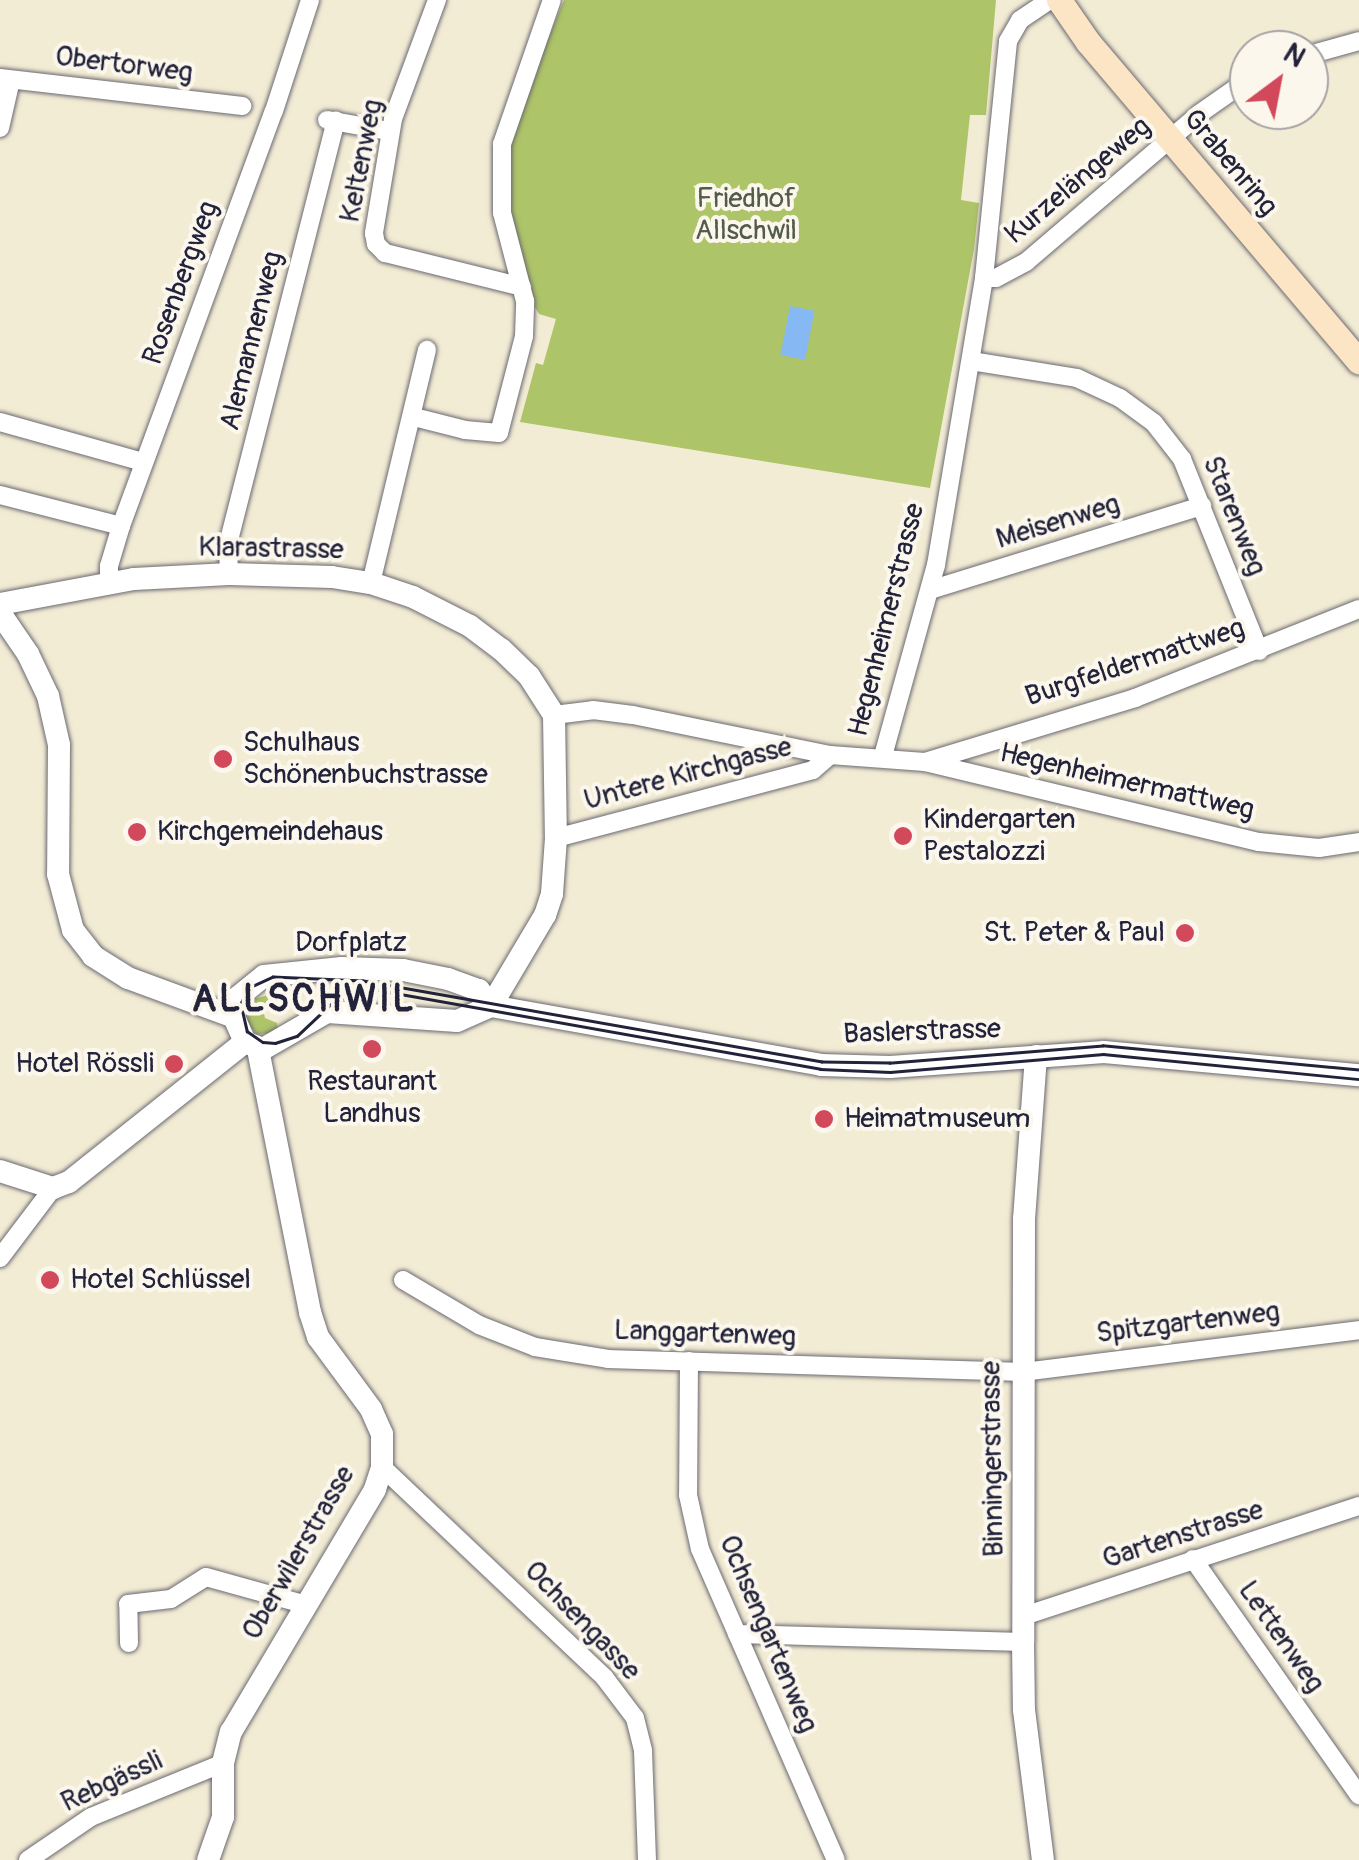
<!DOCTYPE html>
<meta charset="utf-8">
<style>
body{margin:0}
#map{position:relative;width:1359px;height:1860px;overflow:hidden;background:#f3ecd5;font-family:Pangolin,sans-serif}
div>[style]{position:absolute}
.green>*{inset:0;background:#adc468}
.water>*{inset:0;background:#86b9f3;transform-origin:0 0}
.roads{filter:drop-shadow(0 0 2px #6b6971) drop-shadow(0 0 2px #6b6971)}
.minor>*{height:18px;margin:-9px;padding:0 9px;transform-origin:9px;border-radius:9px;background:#fff}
.tertiary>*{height:22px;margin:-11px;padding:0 11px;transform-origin:11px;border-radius:11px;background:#fff}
.secondary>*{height:25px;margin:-12.5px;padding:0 12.5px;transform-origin:12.5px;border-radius:12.5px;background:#fce5c4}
.tram>*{height:2.5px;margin:-1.25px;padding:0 1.25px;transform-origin:1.25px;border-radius:1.25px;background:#22223b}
.dots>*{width:28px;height:28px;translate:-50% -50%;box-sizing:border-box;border:5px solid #fbf7ec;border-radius:50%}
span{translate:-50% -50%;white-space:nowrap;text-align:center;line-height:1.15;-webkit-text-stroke:8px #fbf7ec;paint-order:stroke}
.street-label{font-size:28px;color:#22223b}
.park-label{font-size:28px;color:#535b4b}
.poi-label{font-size:28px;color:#22223b}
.left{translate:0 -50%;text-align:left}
.right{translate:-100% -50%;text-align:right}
.district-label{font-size:38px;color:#22223b;font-weight:700;letter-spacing:2.5px}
.north{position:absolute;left:1229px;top:30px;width:100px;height:100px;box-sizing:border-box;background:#fbf7ec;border:2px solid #a4a2a5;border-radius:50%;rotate:32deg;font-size:28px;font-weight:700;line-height:40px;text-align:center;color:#22223b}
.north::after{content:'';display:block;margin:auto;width:35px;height:45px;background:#d1495b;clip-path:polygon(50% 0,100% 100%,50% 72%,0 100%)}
</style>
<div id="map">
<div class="green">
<div style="clip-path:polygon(564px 0,996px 0,986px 115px,970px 115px,961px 200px,979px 203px,974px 249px,930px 488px,520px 422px,536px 363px,543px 365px,556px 319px,539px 314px,533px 304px,511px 216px,509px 154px,518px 113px)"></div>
<div style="clip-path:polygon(275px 993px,275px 1000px,263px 1010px,265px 1018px,277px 1023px,278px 1033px,257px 1034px,247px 1024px,248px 1007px,254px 999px)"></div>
</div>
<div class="water">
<div style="left:790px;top:306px;width:25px;height:50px;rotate:11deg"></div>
</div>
<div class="roads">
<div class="minor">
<div style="left:437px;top:0;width:127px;rotate:110.3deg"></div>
<div style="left:393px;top:119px;width:116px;rotate:99.5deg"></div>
<div style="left:374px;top:233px;width:11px;rotate:80deg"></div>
<div style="left:376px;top:244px;width:13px;rotate:45deg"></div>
<div style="left:385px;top:253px;width:141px;rotate:13.9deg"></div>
<div style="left:1309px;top:55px;width:52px;rotate:-15.6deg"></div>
<div style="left:0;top:78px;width:244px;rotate:6.6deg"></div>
<div style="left:327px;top:120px;width:57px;rotate:10.1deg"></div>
<div style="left:0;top:128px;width:49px;rotate:-77.1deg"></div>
<div style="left:984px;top:278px;width:12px"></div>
<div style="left:996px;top:278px;width:34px;rotate:-28deg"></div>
<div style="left:1026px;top:262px;width:228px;rotate:-40.5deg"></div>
<div style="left:1199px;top:114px;width:61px;rotate:-35deg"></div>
<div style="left:971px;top:361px;width:107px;rotate:9.1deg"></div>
<div style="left:1077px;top:378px;width:47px;rotate:24.9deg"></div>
<div style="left:1120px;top:398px;width:42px;rotate:36.3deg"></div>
<div style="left:1154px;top:423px;width:46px;rotate:52.1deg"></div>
<div style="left:1182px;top:459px;width:207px;rotate:68.1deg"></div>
<div style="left:414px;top:417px;width:53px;rotate:14.3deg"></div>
<div style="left:465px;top:430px;width:34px;rotate:5deg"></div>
<div style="left:499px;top:433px;width:100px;rotate:-75.5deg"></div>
<div style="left:524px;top:336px;width:35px;rotate:-88deg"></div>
<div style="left:525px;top:301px;width:91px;rotate:-104.6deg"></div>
<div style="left:502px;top:213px;width:69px;rotate:-90deg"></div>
<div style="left:502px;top:144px;width:152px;rotate:-70.9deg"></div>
<div style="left:0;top:422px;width:148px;rotate:15.6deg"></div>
<div style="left:0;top:495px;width:125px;rotate:14.4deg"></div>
<div style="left:229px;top:574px;width:30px;rotate:-92deg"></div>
<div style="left:228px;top:544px;width:437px;rotate:-75.7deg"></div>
<div style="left:371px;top:583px;width:240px;rotate:-76.5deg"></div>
<div style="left:109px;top:585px;width:19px;rotate:-90deg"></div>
<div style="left:109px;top:566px;width:42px;rotate:-73.3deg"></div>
<div style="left:121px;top:526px;width:442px;rotate:-69.8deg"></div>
<div style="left:274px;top:111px;width:117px;rotate:-72deg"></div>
<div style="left:930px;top:590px;width:285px;rotate:-17.2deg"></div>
<div style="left:554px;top:715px;width:39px;rotate:-7deg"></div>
<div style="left:593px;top:710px;width:40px;rotate:7.1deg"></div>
<div style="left:633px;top:715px;width:201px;rotate:11.5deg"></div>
<div style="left:830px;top:755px;width:95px;rotate:4.2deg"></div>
<div style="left:925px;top:762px;width:343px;rotate:13.5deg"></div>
<div style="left:1259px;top:842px;width:60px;rotate:5.7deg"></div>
<div style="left:1319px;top:848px;width:40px;rotate:-8.5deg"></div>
<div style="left:883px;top:756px;width:198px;rotate:-74.5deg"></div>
<div style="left:936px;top:565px;width:291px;rotate:-80.5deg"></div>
<div style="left:984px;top:278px;width:238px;rotate:-84.2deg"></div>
<div style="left:1008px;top:41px;width:24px;rotate:-60deg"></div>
<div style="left:1020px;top:20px;width:36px;rotate:-34deg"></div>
<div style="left:925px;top:762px;width:220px;rotate:-16.9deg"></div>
<div style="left:1135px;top:698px;width:241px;rotate:-21.7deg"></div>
<div style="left:556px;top:838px;width:266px;rotate:-14.8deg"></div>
<div style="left:813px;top:770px;width:23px;rotate:-41deg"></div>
<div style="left:0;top:1258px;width:88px;rotate:-52.9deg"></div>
<div style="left:403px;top:1280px;width:88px;rotate:30.6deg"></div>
<div style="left:479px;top:1325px;width:60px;rotate:21.4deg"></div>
<div style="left:535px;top:1347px;width:74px;rotate:9.3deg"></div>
<div style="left:608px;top:1359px;width:415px;rotate:1.8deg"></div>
<div style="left:1023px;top:1372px;width:339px;rotate:-7.1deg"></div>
<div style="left:689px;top:1361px;width:134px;rotate:90.4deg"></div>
<div style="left:688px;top:1495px;width:55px;rotate:77.5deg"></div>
<div style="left:700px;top:1549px;width:339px;rotate:66.4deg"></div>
<div style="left:382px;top:1467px;width:306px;rotate:43.4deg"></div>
<div style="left:604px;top:1677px;width:51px;rotate:52.9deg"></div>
<div style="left:635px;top:1718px;width:34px;rotate:76deg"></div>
<div style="left:643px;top:1751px;width:109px;rotate:87.9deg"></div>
<div style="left:1193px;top:1559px;width:289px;rotate:54.9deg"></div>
<div style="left:1024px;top:1616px;width:353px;rotate:-18.2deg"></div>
<div style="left:737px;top:1634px;width:286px;rotate:1.6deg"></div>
<div style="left:129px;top:1643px;width:39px;rotate:-91deg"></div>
<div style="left:128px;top:1604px;width:43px;rotate:-6.6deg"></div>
<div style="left:171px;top:1599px;width:41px;rotate:-32.2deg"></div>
<div style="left:206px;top:1577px;width:105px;rotate:15.5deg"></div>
<div style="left:28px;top:1860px;width:76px;rotate:-34.3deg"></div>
<div style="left:91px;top:1817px;width:143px;rotate:-22.2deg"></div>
</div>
<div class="tertiary">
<div style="left:0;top:604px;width:136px;rotate:-10.6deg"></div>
<div style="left:134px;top:579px;width:95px;rotate:-3deg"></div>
<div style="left:229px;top:574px;width:103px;rotate:1.7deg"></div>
<div style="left:332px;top:577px;width:39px;rotate:9deg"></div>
<div style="left:371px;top:583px;width:44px;rotate:18.4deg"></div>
<div style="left:413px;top:597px;width:64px;rotate:27deg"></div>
<div style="left:470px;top:626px;width:39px;rotate:37deg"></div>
<div style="left:501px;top:649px;width:39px;rotate:44deg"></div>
<div style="left:529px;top:676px;width:46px;rotate:57.3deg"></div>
<div style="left:554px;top:715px;width:123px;rotate:89.1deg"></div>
<div style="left:556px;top:838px;width:56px;rotate:94.1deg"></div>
<div style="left:552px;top:894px;width:22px;rotate:108deg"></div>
<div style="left:545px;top:915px;width:106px;rotate:120.7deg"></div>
<div style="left:491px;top:1006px;width:37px;rotate:156deg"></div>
<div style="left:457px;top:1021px;width:130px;rotate:-176deg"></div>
<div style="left:327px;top:1012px;width:74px;rotate:150deg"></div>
<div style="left:263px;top:1049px;width:19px;rotate:-159deg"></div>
<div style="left:245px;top:1042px;width:27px;rotate:-114deg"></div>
<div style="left:234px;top:1017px;width:20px;rotate:-79deg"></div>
<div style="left:238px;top:997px;width:33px;rotate:-39deg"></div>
<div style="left:264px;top:976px;width:78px;rotate:-5.9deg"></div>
<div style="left:342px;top:968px;width:61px;rotate:1.9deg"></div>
<div style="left:403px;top:970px;width:46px;rotate:11.3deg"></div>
<div style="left:448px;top:979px;width:33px;rotate:20deg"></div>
<div style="left:479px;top:990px;width:20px;rotate:53deg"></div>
<div style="left:0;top:613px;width:50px;rotate:55.7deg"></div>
<div style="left:28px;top:654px;width:47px;rotate:64.5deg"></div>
<div style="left:48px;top:696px;width:50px;rotate:77.3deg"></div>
<div style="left:59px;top:745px;width:129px;rotate:90.4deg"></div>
<div style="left:58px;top:874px;width:58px;rotate:75deg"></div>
<div style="left:73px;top:930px;width:33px;rotate:52deg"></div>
<div style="left:93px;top:956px;width:41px;rotate:32.2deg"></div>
<div style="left:128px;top:978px;width:113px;rotate:20.2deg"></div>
<div style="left:491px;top:1006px;width:335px;rotate:10.1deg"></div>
<div style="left:821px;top:1065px;width:69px;rotate:1.7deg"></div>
<div style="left:890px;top:1067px;width:215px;rotate:-4deg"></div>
<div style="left:1104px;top:1052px;width:256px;rotate:5.2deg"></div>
<div style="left:1036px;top:1056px;width:162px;rotate:94.2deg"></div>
<div style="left:1024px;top:1218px;width:424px;rotate:90.1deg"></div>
<div style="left:1023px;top:1642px;width:68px;rotate:89.2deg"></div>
<div style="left:1024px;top:1710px;width:151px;rotate:82.8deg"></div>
<div style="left:0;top:1171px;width:56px;rotate:17.8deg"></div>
<div style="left:53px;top:1188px;width:17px;rotate:-21deg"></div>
<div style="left:69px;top:1182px;width:225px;rotate:-38.5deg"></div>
<div style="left:208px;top:1860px;width:46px;rotate:-70.8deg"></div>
<div style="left:223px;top:1817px;width:54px;rotate:-90deg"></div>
<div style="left:223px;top:1763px;width:32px;rotate:-76deg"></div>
<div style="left:231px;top:1732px;width:282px;rotate:-59.3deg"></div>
<div style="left:375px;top:1489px;width:23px;rotate:-72deg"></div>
<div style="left:382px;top:1467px;width:33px;rotate:-90deg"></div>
<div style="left:382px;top:1434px;width:27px;rotate:-114deg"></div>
<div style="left:371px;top:1409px;width:89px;rotate:-126.4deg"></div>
<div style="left:318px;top:1337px;width:26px;rotate:-108deg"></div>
<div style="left:310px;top:1312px;width:268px;rotate:-101.2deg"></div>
</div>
<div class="secondary">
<div style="left:1059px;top:0;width:51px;rotate:55.4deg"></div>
<div style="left:1088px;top:42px;width:419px;rotate:49.7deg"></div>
</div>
</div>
<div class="tram">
<div style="left:1359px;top:1070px;width:257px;rotate:-174.6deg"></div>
<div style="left:1103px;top:1046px;width:214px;rotate:175.4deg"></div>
<div style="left:890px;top:1063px;width:68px;rotate:-179.2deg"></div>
<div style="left:822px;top:1062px;width:466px;rotate:-170deg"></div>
<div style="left:363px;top:981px;width:90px;rotate:-177.5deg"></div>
<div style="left:273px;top:977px;width:26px;rotate:155deg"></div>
<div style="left:249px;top:988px;width:18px;rotate:117deg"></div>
<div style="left:241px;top:1004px;width:28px;rotate:77deg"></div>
<div style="left:247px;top:1031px;width:19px;rotate:35deg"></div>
<div style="left:263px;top:1042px;width:12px;rotate:5deg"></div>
<div style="left:275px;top:1043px;width:23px;rotate:-18deg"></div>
<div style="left:297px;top:1036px;width:51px;rotate:-43.4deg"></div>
<div style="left:334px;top:1001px;width:29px;rotate:-22deg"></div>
<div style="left:361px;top:990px;width:17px"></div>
<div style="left:378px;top:990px;width:449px;rotate:10.1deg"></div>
<div style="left:820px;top:1069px;width:70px;rotate:2.5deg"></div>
<div style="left:890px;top:1072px;width:214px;rotate:-4.8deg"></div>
<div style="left:1103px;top:1054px;width:257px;rotate:5.6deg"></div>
</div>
<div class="dots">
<div style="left:223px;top:759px;background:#d1495b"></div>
<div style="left:137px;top:832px;background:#d1495b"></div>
<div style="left:903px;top:836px;background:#d1495b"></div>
<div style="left:1185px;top:933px;background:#d1495b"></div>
<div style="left:372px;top:1049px;background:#d1495b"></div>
<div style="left:174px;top:1064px;background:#d1495b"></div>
<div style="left:824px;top:1119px;background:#d1495b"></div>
<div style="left:50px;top:1280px;background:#d1495b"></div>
</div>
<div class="street-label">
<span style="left:124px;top:65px;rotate:7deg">Obertorweg</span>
<span style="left:362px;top:161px;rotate:-79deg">Keltenweg</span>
<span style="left:1230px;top:163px;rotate:50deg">Grabenring</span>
<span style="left:1078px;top:181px;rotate:-40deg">Kurzelängeweg</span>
<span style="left:181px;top:283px;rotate:-70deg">Rosenbergweg</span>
<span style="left:252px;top:341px;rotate:-76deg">Alemannenweg</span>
<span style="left:1234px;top:516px;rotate:68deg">Starenweg</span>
<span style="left:1058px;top:522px;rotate:-17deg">Meisenweg</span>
<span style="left:271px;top:549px;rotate:1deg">Klarastrasse</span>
<span style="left:887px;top:620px;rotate:-76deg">Hegenheimerstrasse</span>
<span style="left:1135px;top:663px;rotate:-18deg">Burgfeldermattweg</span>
<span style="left:688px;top:774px;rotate:-15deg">Untere Kirchgasse</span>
<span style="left:1127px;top:782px;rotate:13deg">Hegenheimermattweg</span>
<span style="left:351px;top:943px">Dorfplatz</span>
<span style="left:922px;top:1032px;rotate:-2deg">Baslerstrasse</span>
<span style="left:1188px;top:1323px;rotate:-7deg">Spitzgartenweg</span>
<span style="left:705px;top:1334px;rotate:2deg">Langgartenweg</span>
<span style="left:993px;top:1459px;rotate:-91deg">Binningerstrasse</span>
<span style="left:1183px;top:1535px;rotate:-18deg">Gartenstrasse</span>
<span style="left:299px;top:1553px;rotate:-60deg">Oberwilerstrasse</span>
<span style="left:582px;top:1621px;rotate:46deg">Ochsengasse</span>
<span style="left:768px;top:1634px;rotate:67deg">Ochsengartenweg</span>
<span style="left:1281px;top:1637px;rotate:55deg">Lettenweg</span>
<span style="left:112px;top:1782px;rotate:-25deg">Rebgässli</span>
</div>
<div class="park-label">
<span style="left:746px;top:215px">Friedhof<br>Allschwil</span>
</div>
<div class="poi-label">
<span class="left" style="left:243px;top:759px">Schulhaus<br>Schönenbuchstrasse</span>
<span class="left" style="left:923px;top:836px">Kindergarten<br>Pestalozzi</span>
<span class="left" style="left:157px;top:832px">Kirchgemeindehaus</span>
<span class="right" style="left:1165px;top:933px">St. Peter &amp; Paul</span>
<span class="right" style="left:154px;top:1064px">Hotel Rössli</span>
<span style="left:372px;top:1098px">Restaurant<br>Landhus</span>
<span class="left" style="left:844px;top:1119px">Heimatmuseum</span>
<span class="left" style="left:70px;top:1280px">Hotel Schlüssel</span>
</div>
<div class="district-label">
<span style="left:304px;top:1000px">ALLSCHWIL</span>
</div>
<div class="north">N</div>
</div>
